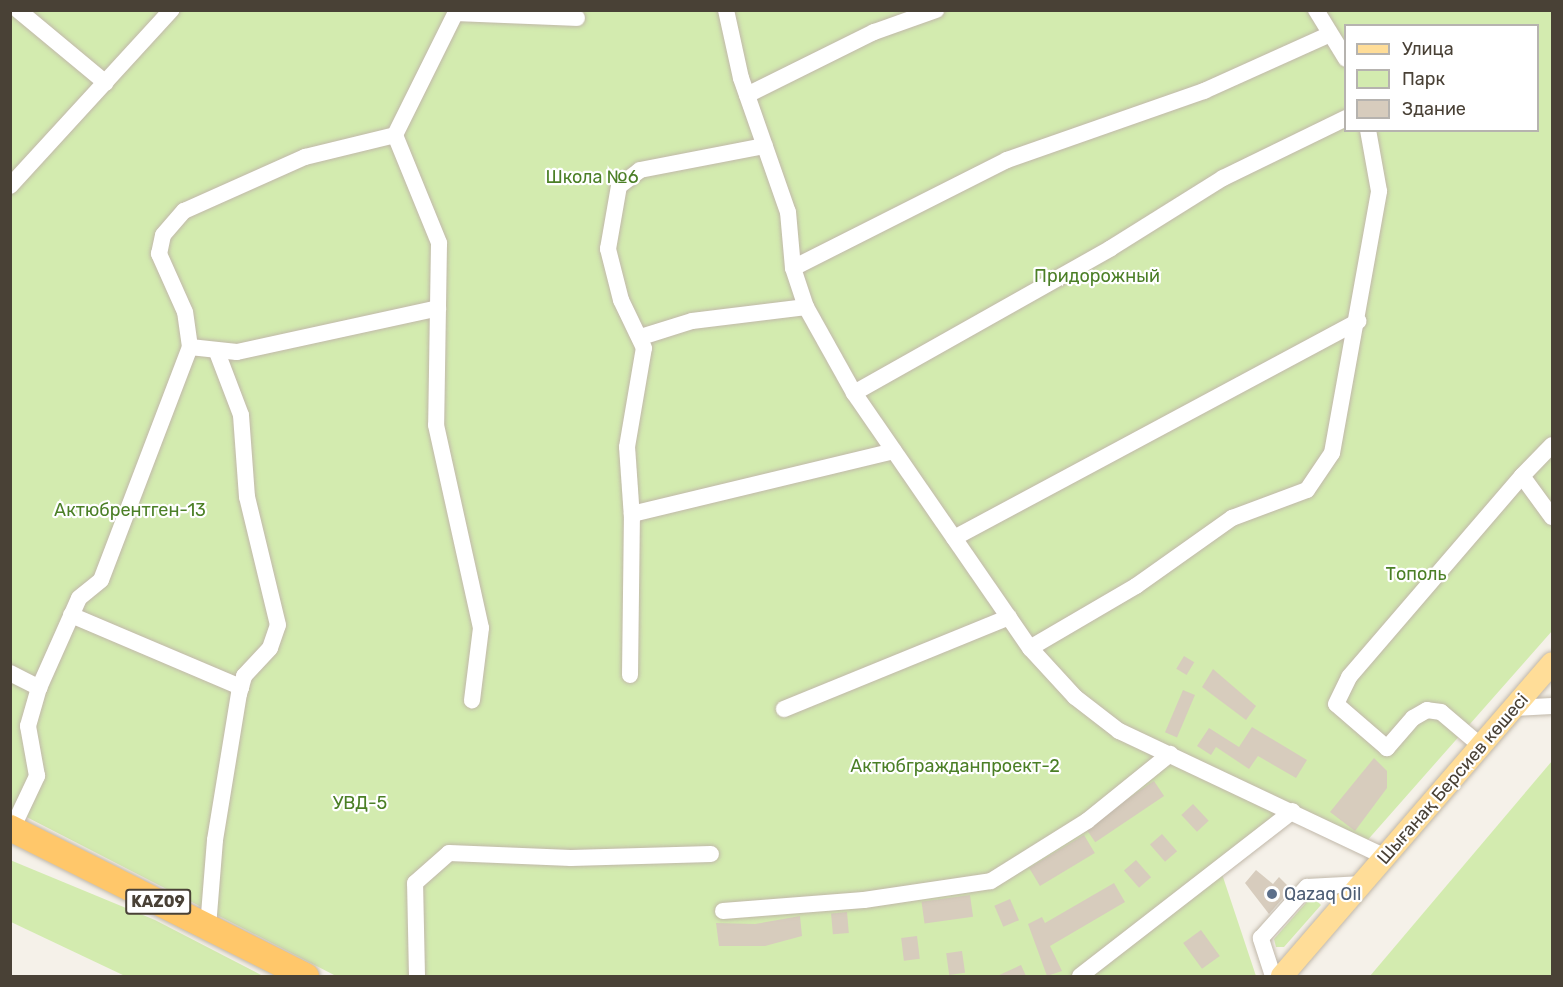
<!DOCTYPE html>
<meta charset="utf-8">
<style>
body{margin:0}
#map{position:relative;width:1563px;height:987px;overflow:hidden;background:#f5f1e9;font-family:Rubik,sans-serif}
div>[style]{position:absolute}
.green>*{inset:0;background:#d3ebaf}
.building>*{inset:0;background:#d7ccbd;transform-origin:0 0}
.roads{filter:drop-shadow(0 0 2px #c1b8aa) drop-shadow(0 0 2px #c1b8aa)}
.minor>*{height:16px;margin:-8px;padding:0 8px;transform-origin:8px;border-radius:8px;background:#fff}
.major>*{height:22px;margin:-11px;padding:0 11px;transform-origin:11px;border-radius:11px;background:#ffdd98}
.highway>*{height:26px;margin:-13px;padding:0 13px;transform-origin:13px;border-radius:13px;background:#ffc76a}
.dots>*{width:16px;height:16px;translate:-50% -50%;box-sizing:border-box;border:3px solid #fff;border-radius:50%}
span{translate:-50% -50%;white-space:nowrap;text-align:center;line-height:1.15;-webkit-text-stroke:4.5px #fff;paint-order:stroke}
.shield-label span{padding:2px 4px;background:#fff;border:2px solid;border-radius:4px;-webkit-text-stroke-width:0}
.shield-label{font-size:16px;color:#494136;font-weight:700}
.park-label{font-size:18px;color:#4b7f26}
.street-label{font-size:18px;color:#494136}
.service-label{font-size:18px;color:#4e5e75}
.left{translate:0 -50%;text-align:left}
.frame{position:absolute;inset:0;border:12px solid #494136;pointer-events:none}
.legend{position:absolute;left:1344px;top:24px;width:195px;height:108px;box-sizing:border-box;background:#fff;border:2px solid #b6b3af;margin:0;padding:8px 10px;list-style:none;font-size:18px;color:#494136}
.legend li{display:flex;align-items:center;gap:12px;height:30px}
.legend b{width:30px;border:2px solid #b6b3af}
</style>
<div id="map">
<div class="green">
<div style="clip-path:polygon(evenodd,10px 11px,1552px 11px,1552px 631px,1365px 843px,1295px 813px,1220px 868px,1256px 976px,336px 976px,11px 809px,10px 11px,1346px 26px,1538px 26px,1538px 130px,1346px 130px,1346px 26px)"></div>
<div style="clip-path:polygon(1552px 761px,1552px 976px,1370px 976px)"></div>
<div style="clip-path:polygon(10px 860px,155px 920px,263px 976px,125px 976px,11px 922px)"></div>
<div style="clip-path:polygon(1312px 896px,1321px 905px,1284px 947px,1276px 947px,1274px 939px)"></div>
</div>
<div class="building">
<div style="left:1184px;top:656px;width:12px;height:15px;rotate:31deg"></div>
<div style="clip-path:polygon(1213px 669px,1256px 706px,1246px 720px,1202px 687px)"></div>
<div style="left:1183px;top:690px;width:13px;height:46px;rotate:23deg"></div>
<div style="clip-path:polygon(1252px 727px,1307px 760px,1296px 778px,1258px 756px,1249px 769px,1216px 747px,1211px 755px,1197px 746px,1209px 728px,1239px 747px)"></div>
<div style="clip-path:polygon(1374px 758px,1387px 771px,1387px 788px,1355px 831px,1330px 812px)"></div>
<div style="left:1154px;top:781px;width:18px;height:83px;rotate:56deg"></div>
<div style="left:1193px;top:804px;width:23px;height:16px;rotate:47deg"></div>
<div style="left:1162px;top:834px;width:23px;height:16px;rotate:49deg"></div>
<div style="left:1084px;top:835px;width:21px;height:64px;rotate:59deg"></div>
<div style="left:1136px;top:860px;width:23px;height:16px;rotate:49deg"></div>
<div style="clip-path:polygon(1256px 870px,1273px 884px,1279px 877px,1291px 889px,1269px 914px,1245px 883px)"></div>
<div style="clip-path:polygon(1114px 883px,1125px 902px,1050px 946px,1062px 971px,1047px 976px,1028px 924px,1042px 917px,1045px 923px)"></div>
<div style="left:970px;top:895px;width:22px;height:49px;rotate:82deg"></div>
<div style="left:1010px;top:899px;width:23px;height:17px;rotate:67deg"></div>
<div style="left:847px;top:912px;width:21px;height:16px;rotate:85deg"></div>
<div style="clip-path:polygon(800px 916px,802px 936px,765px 946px,719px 946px,716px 923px,755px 924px)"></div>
<div style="left:1201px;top:930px;width:32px;height:22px;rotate:54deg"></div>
<div style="left:917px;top:936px;width:23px;height:16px;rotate:83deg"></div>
<div style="left:962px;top:951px;width:22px;height:16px;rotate:82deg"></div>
<div style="clip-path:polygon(1021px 965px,1026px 976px,997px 976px)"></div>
</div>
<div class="roads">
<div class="minor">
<div style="left:18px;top:10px;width:114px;rotate:39.7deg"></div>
<div style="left:457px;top:10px;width:140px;rotate:116.4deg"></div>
<div style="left:395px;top:135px;width:117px;rotate:67.8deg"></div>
<div style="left:439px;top:243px;width:182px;rotate:90.9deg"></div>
<div style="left:436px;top:425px;width:208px;rotate:77.5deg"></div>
<div style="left:481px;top:628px;width:73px;rotate:97.1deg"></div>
<div style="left:726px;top:10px;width:70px;rotate:77.6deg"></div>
<div style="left:741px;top:78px;width:142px;rotate:70.7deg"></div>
<div style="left:788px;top:212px;width:56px;rotate:84.9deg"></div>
<div style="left:793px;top:268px;width:41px;rotate:71.6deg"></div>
<div style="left:806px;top:307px;width:98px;rotate:60.8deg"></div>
<div style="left:854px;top:393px;width:310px;rotate:55.4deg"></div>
<div style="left:1030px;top:648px;width:67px;rotate:47.4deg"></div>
<div style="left:1075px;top:697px;width:56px;rotate:37.7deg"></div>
<div style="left:1119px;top:731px;width:295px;rotate:25.3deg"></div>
<div style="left:1316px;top:10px;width:57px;rotate:58.5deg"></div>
<div style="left:457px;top:13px;width:120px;rotate:2.4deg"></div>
<div style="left:747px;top:95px;width:142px;rotate:-26.4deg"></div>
<div style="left:874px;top:32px;width:66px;rotate:-19.5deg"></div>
<div style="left:10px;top:186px;width:239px;rotate:-47.5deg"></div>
<div style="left:793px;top:268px;width:240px;rotate:-26.8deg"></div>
<div style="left:1007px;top:160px;width:209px;rotate:-19.3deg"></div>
<div style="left:1204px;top:91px;width:138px;rotate:-24.3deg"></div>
<div style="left:641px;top:337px;width:53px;rotate:-17.4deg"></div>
<div style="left:692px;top:321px;width:115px;rotate:-7deg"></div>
<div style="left:190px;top:347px;width:47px;rotate:6.1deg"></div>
<div style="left:237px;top:352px;width:206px;rotate:-12.3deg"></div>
<div style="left:854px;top:393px;width:295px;rotate:-29.4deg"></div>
<div style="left:1111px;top:248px;width:132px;rotate:-32deg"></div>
<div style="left:1223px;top:178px;width:137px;rotate:-26deg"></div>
<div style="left:1552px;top:445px;width:43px;rotate:134.1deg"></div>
<div style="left:1522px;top:476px;width:51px;rotate:53.8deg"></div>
<div style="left:632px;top:514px;width:269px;rotate:-13.5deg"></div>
<div style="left:954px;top:538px;width:459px;rotate:-28.2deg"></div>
<div style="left:71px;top:615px;width:185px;rotate:23deg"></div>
<div style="left:1030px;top:648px;width:123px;rotate:-30.3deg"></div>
<div style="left:1136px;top:586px;width:118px;rotate:-35.3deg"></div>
<div style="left:1232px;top:518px;width:80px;rotate:-20.5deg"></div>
<div style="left:1307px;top:490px;width:45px;rotate:-56deg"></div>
<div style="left:1332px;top:453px;width:266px;rotate:-79.8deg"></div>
<div style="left:1379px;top:191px;width:62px;rotate:-100.2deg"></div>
<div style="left:10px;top:673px;width:33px;rotate:27deg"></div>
<div style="left:630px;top:675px;width:157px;rotate:-89.3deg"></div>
<div style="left:632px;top:518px;width:71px;rotate:-94deg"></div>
<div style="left:627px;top:447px;width:100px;rotate:-80.3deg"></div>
<div style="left:644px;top:348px;width:53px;rotate:-115.6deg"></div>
<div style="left:621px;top:300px;width:53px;rotate:-104.3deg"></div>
<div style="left:608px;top:249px;width:64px;rotate:-80.1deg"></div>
<div style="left:619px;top:186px;width:26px;rotate:-37deg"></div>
<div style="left:640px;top:170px;width:127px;rotate:-10.9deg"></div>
<div style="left:1514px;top:708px;width:38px;rotate:-3deg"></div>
<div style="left:784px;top:709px;width:243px;rotate:-22.2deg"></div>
<div style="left:1481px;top:746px;width:52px;rotate:-139.6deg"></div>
<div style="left:1441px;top:712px;width:14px;rotate:-172deg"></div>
<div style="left:1427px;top:710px;width:16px;rotate:150deg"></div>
<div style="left:1413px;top:718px;width:40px;rotate:131deg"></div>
<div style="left:1387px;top:748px;width:67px;rotate:-139.2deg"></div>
<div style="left:1336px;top:704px;width:30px;rotate:-64deg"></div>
<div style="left:1349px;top:677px;width:265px;rotate:-49.3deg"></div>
<div style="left:12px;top:829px;width:59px;rotate:-64.7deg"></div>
<div style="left:37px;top:776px;width:51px;rotate:-100.2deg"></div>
<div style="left:28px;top:726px;width:40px;rotate:-74deg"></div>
<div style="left:39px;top:688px;width:98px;rotate:-66deg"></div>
<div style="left:79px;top:598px;width:28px;rotate:-39deg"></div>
<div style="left:101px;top:580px;width:249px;rotate:-69.1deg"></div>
<div style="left:190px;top:347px;width:35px;rotate:-98deg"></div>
<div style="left:185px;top:312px;width:64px;rotate:-114.1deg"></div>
<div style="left:159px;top:254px;width:19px;rotate:-78deg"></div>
<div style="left:163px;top:235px;width:32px;rotate:-49deg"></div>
<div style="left:184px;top:211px;width:133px;rotate:-24.1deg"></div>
<div style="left:305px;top:157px;width:93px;rotate:-13.7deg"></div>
<div style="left:723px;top:911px;width:141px;rotate:-4.5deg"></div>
<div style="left:864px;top:900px;width:128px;rotate:-8.5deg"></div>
<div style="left:991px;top:881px;width:113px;rotate:-32deg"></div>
<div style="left:1087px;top:821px;width:107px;rotate:-38.9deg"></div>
<div style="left:208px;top:927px;width:87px;rotate:-85.4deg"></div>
<div style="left:215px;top:840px;width:148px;rotate:-80.7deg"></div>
<div style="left:239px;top:694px;width:19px;rotate:-74deg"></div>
<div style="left:244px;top:676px;width:38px;rotate:-47deg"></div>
<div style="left:270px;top:648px;width:24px;rotate:-71deg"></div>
<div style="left:278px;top:625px;width:132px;rotate:-103.6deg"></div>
<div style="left:247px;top:497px;width:82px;rotate:-94.2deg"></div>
<div style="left:241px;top:415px;width:67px;rotate:-110.9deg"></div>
<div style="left:417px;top:976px;width:93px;rotate:-91.2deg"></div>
<div style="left:415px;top:883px;width:45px;rotate:-41.4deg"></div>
<div style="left:449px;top:853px;width:122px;rotate:2.3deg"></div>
<div style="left:571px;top:858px;width:140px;rotate:-1.6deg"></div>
<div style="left:1080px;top:976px;width:269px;rotate:-37.8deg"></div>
<div style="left:1273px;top:976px;width:40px;rotate:-108deg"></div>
<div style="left:1261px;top:938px;width:69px;rotate:-48deg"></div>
<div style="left:1307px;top:887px;width:56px;rotate:-3.1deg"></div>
</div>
<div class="major">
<div style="left:1282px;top:976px;width:413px;rotate:-49.2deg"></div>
</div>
<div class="highway">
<div style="left:10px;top:828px;width:331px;rotate:26.6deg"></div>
</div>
</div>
<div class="dots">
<div style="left:1272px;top:894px;background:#5c6f8a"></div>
</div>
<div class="shield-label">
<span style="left:158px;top:902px">KAZ09</span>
</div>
<div class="park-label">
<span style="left:592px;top:177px">Школа №6</span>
<span style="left:1097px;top:276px">Придорожный</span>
<span style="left:130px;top:510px">Актюбрентген-13</span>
<span style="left:1416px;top:574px">Тополь</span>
<span style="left:955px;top:766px">Актюбгражданпроект-2</span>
<span style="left:360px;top:803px">УВД-5</span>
</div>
<div class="street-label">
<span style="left:1453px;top:779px;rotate:-49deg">Шығанақ Берсиев көшесі</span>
</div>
<div class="service-label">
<span class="left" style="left:1284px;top:894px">Qazaq Oil</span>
</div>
<div class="frame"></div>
<ul class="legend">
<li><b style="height:8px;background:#ffdd98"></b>Улица</li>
<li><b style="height:16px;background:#d3ebaf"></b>Парк</li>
<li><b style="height:16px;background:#d7ccbd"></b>Здание</li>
</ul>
</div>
